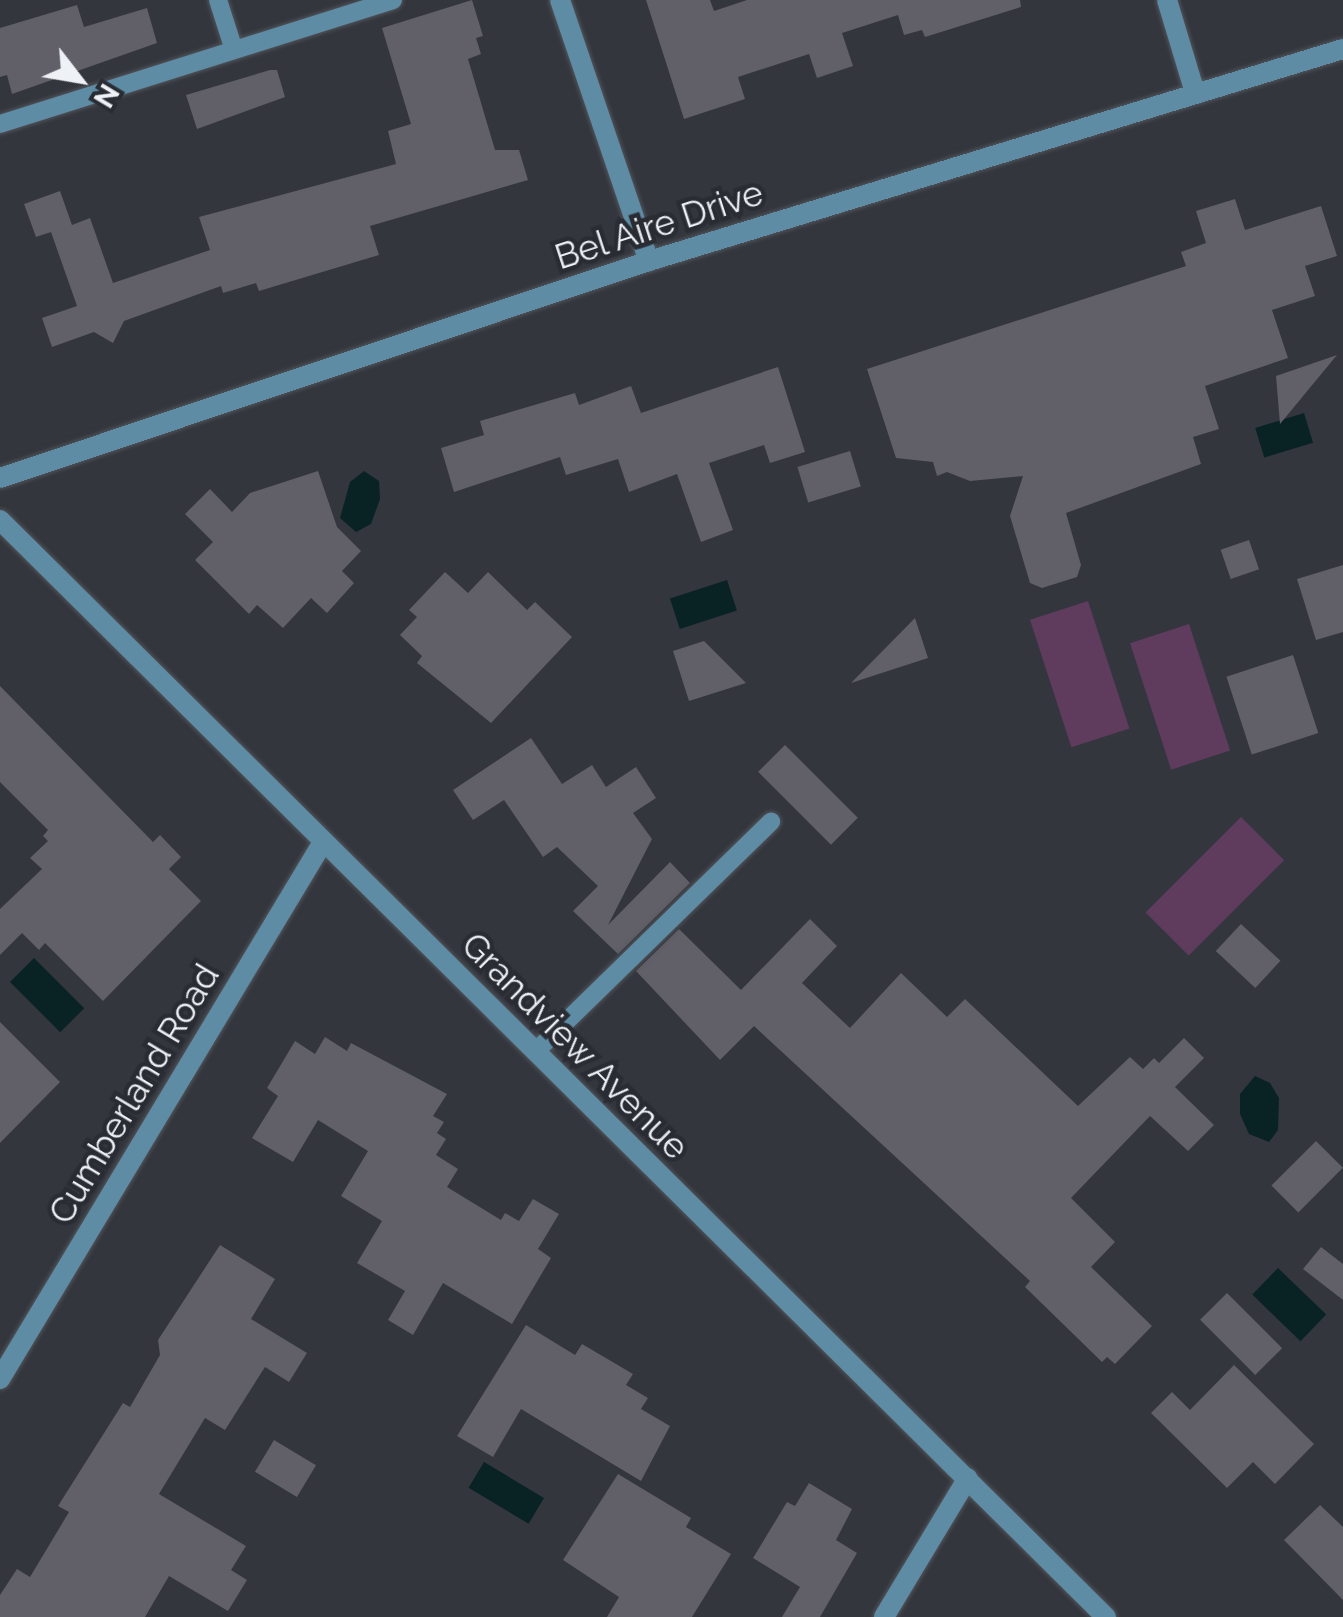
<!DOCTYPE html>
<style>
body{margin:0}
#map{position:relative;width:1343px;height:1617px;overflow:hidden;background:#33363d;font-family:Raleway,sans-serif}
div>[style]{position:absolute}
.green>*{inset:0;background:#5f3c5e;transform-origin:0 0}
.water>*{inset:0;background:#092325;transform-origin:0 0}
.building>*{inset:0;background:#615f67;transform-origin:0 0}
.roads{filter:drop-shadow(0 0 2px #51545a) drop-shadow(0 0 2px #51545a)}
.service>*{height:18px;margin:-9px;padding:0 9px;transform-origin:9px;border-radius:9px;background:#5e8ca5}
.minor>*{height:20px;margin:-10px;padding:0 10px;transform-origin:10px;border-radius:10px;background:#5e8ca5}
span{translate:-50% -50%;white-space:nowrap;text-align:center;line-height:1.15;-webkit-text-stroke:9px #292c33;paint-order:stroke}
.street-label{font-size:35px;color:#eef1f5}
.north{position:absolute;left:30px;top:30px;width:100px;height:100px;-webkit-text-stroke:8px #292c33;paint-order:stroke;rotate:121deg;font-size:28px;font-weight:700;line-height:40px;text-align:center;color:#eef1f5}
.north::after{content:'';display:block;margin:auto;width:35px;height:45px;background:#eef1f5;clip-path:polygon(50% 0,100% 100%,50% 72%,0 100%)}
</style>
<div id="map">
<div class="green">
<div style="left:1088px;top:601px;width:134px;height:61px;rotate:72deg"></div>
<div style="left:1189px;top:624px;width:133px;height:62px;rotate:72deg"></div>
<div style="left:1241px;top:817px;width:61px;height:135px;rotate:45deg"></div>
</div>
<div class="water">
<div style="left:1304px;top:413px;width:31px;height:51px;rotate:73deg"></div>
<div style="clip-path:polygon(364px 471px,379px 481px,380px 499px,371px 524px,356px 532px,340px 518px,350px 482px)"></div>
<div style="left:727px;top:580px;width:32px;height:60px;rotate:72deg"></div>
<div style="left:34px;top:958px;width:71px;height:34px;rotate:45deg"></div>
<div style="clip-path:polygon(1255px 1076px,1270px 1083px,1279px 1098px,1278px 1130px,1269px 1142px,1249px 1134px,1240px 1114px,1240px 1094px)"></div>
<div style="left:1278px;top:1268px;width:67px;height:37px;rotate:44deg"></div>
<div style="left:484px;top:1462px;width:70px;height:30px;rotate:31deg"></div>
</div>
<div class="building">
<div style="clip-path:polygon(472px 0,483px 36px,476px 38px,481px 54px,468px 59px,495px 150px,519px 150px,528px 180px,370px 226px,379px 255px,259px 291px,256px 283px,223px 293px,221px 286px,124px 321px,113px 343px,94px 332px,52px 347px,42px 318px,77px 306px,51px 232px,69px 226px,36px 237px,24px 204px,60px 191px,72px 225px,90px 218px,113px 283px,210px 250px,199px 217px,396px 164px,388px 131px,411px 124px,382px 28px)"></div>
<div style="clip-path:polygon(646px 0,710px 0,714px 11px,747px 0,1020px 0,1021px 7px,925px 37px,922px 30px,904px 35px,898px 15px,842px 33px,853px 66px,817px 78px,809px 54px,738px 77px,745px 99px,684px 119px)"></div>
<div style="clip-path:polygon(77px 5px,84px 27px,147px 8px,157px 43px,12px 94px,7px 75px,0 77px,0 28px)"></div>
<div style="clip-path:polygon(270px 70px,277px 70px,285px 97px,197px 129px,186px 95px)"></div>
<div style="clip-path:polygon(1235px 199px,1245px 230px,1321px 206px,1337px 256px,1305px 266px,1315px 296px,1272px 310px,1288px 358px,1205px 386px,1219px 429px,1193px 437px,1201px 464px,1066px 513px,1081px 565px,1077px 577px,1042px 588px,1030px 583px,1010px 516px,1023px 476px,970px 481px,947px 472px,937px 476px,933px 462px,896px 458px,867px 369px,1186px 266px,1181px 252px,1206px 243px,1196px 211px)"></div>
<div style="clip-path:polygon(1337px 355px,1280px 424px,1276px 376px)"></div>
<div style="clip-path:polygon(778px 367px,805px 452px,770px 463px,764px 445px,709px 463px,733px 530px,701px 542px,677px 474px,629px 492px,618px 459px,566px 475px,560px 457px,454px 492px,441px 448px,484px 435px,480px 421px,575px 393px,579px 405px,631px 386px,641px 413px)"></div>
<div style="left:850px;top:451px;width:37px;height:55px;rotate:73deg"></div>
<div style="clip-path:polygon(318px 471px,337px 527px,361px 551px,342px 571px,354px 583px,327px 613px,311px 598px,283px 628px,257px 605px,249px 614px,195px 560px,213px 542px,185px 514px,210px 489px,232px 512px,250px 493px)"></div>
<div style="left:1249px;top:540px;width:31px;height:30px;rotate:71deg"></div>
<div style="clip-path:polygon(1343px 565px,1343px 632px,1316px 640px,1297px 579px)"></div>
<div style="clip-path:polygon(445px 572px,468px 593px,488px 572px,527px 610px,535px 602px,572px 637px,491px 723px,417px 663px,422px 656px,400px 635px,417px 617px,409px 610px)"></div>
<div style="clip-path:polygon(915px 618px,928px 658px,851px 683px)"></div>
<div style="clip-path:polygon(704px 641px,746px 683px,689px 701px,673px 651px)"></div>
<div style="left:1293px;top:655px;width:82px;height:70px;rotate:72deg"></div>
<div style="clip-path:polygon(0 686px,153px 842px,160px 835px,181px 857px,169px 869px,201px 901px,103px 1001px,45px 943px,39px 950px,22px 933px,0 955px,0 909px,42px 869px,30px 858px,48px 841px,43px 836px,48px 830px,0 782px)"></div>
<div style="clip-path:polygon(531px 738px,562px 784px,592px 765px,606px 787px,636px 767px,656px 798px,633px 813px,652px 839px,608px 925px,670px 862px,690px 883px,618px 954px,573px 911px,598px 886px,557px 847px,543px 857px,504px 800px,473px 820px,453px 790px)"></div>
<div style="left:785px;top:745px;width:103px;height:38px;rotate:45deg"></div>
<div style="clip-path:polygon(810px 919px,837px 946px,802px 983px,850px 1028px,901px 973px,947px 1017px,965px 999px,1078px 1106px,1130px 1057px,1143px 1069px,1154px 1058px,1159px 1063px,1184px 1038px,1204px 1058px,1175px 1087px,1214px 1125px,1188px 1151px,1150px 1116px,1071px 1198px,1115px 1242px,1091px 1267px,1152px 1326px,1115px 1364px,1107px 1357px,1102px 1362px,1025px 1287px,1030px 1281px,754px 1026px,720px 1060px,636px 971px,679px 929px,741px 990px)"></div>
<div style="left:1241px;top:924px;width:54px;height:37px;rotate:43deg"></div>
<div style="clip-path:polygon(0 1022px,60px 1082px,0 1143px)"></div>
<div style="clip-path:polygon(325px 1037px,347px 1051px,351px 1043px,447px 1094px,433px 1116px,444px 1122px,437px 1133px,446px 1139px,436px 1155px,458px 1169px,447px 1187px,501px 1220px,505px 1213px,519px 1221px,533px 1199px,559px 1214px,538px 1249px,551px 1258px,512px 1324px,443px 1283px,413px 1335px,388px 1320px,405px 1291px,357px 1263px,382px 1221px,341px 1196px,368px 1151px,318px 1120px,293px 1162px,252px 1138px,278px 1096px,267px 1088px,295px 1041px,315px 1054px)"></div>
<div style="left:1316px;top:1141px;width:38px;height:63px;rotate:45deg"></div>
<div style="clip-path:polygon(220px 1245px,275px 1279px,251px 1319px,307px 1353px,289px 1382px,265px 1367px,225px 1430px,205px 1418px,159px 1494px,246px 1546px,231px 1570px,247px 1580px,228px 1611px,169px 1576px,145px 1617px,0 1617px,0 1595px,17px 1569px,30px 1577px,69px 1512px,58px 1506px,123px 1403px,130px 1407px,160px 1355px,158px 1340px)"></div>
<div style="clip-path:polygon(1321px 1247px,1343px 1264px,1343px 1300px,1303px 1269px)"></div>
<div style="left:1227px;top:1293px;width:78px;height:38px;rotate:45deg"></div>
<div style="clip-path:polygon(526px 1325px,575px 1355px,582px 1344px,633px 1374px,626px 1385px,648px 1398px,641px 1409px,670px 1426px,641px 1481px,521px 1409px,493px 1457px,457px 1436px)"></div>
<div style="clip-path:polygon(1234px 1365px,1314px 1444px,1275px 1484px,1253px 1462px,1227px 1488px,1151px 1413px,1172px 1392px,1190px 1410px)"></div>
<div style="left:274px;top:1440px;width:49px;height:37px;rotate:31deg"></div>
<div style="clip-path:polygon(618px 1474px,691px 1518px,686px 1527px,731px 1554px,692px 1617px,607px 1617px,619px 1597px,563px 1560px)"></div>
<div style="clip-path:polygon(809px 1483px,852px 1509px,836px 1540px,857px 1553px,820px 1617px,782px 1617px,800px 1587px,753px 1558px,787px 1502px,795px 1506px)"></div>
<div style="clip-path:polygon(1320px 1505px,1343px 1527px,1343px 1600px,1284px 1540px)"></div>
</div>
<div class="roads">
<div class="service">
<div style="left:218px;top:0;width:52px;rotate:72.3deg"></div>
<div style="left:0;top:124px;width:412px;rotate:-17.5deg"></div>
<div style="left:535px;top:1052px;width:330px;rotate:-44.3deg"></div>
</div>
<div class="minor">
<div style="left:560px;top:0;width:276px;rotate:71.2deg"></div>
<div style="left:1167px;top:0;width:97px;rotate:73.2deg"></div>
<div style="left:0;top:478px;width:684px;rotate:-18.49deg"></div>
<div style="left:649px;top:261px;width:726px;rotate:-16.99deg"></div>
<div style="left:0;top:520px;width:1558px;rotate:44.77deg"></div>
<div style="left:0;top:1379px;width:627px;rotate:-58.97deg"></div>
<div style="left:884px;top:1617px;width:162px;rotate:-58.9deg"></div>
</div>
</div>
<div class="street-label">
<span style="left:659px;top:225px;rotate:-18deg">Bel Aire Drive</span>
<span style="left:575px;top:1046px;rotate:45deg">Grandview Avenue</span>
<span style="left:134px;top:1094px;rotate:-59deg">Cumberland Road</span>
</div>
<div class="north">N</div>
</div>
